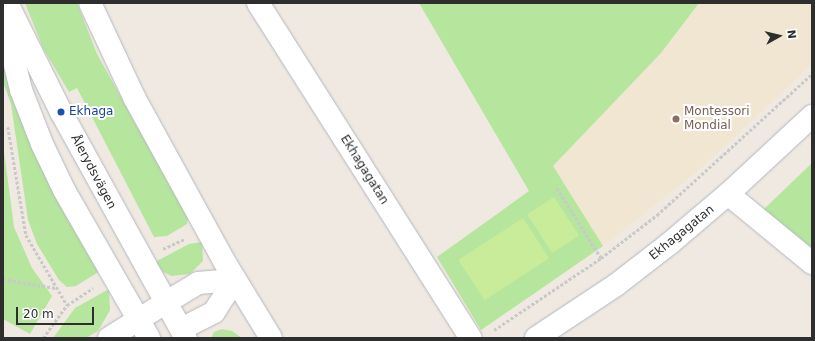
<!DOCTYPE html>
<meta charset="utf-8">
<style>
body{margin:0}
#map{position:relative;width:815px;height:341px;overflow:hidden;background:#efe9e1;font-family:"DejaVu Sans",sans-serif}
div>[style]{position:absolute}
.education>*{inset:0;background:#f0e6d1}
.green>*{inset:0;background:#b6e59e}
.pitch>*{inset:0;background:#c9ec9a;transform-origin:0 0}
.path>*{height:2.5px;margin-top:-1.25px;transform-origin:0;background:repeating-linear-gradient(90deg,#c9c9c9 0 3px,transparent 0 5px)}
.roads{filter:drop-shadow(0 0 1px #b4b7c1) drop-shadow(0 0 1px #b4b7c1)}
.street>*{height:22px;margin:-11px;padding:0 11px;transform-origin:11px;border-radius:11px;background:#fff}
.secondary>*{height:22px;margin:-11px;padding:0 11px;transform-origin:11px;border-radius:11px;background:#fff}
.dots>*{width:11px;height:11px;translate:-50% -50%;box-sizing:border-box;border:2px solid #fff;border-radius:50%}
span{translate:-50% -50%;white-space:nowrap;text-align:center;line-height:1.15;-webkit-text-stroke:4px #fff;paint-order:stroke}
.transit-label{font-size:12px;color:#164399}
.left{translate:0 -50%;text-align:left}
.education-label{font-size:12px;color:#785e54}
.street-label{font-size:12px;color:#2e2e2e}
.frame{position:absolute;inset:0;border:4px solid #2e2e2e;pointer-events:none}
.north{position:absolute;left:759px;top:16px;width:40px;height:40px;-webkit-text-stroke:3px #fff;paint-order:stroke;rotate:82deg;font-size:11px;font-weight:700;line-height:16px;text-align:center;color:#2e2e2e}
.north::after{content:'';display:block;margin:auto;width:14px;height:18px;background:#2e2e2e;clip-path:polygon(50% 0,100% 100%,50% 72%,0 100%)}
.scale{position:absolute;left:16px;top:307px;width:78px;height:18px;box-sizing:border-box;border:2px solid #2e2e2e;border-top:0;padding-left:5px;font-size:12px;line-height:14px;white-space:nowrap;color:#2e2e2e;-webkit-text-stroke:3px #fff;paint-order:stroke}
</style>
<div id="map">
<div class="education">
<div style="clip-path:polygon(699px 3px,812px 3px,812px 64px,699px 170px,603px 246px,553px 166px,661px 53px)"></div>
</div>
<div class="green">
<div style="clip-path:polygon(25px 3px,77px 3px,97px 54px,188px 218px,187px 224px,167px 236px,154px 237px,77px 88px,69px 92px,43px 48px)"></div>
<div style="clip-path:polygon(419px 3px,699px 3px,661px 53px,553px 166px,603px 246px,481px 330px,437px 257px,529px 191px)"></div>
<div style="clip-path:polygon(3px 57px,100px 271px,76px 286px,67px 287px,59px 280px,37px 244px,28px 220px,11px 104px,3px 82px)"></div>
<div style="clip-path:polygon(3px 144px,14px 227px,32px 268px,52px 296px,30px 334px,3px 319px)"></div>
<div style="clip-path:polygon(812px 163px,812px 249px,764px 209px)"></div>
<div style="clip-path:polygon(202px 242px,203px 261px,190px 274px,171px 276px,162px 271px,155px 262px,189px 244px)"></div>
<div style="clip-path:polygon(109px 289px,110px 310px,98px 331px,86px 338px,53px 338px,75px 308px)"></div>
<div style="clip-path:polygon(222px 329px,232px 331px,242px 338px,211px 338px,214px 332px)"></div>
</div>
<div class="pitch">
<div style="left:554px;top:197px;width:46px;height:32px;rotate:57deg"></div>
<div style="left:523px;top:218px;width:48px;height:77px;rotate:57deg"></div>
</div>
<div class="path">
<div style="left:8px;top:127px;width:109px;rotate:80.5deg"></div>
<div style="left:26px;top:235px;width:81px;rotate:59.6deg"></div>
<div style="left:557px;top:188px;width:83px;rotate:57.8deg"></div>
<div style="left:163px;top:249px;width:23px;rotate:-25deg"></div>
<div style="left:3px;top:279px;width:53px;rotate:9.8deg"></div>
<div style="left:494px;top:330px;width:129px;rotate:-33.9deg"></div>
<div style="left:601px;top:258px;width:71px;rotate:-37.5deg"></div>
<div style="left:657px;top:215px;width:210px;rotate:-42.3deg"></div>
<div style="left:43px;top:338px;width:41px;rotate:-54deg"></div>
<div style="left:67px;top:305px;width:31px;rotate:-33deg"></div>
</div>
<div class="roads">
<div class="street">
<div style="left:90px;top:3px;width:106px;rotate:64.9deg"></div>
<div style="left:135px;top:99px;width:185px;rotate:61.2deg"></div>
<div style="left:224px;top:261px;width:90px;rotate:58.6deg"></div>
<div style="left:258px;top:3px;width:397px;rotate:57.6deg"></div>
<div style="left:728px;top:194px;width:109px;rotate:39.4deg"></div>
<div style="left:165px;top:303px;width:39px;rotate:-31deg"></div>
<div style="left:198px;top:283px;width:37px;rotate:-5deg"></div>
<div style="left:181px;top:329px;width:37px;rotate:-27deg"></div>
<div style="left:214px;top:312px;width:38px;rotate:-57deg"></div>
<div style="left:536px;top:338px;width:96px;rotate:-33.5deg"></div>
<div style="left:616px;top:285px;width:67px;rotate:-37.7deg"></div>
<div style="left:669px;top:244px;width:77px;rotate:-40.3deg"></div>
<div style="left:728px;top:194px;width:115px;rotate:-42.9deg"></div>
</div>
<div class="secondary">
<div style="left:7px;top:3px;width:122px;rotate:63.6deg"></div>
<div style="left:61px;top:112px;width:258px;rotate:61.1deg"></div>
<div style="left:3px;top:15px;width:77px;rotate:76.5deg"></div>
<div style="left:21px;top:90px;width:58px;rotate:68.7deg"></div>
<div style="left:42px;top:144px;width:51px;rotate:64.4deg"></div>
<div style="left:64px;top:190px;width:171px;rotate:60.1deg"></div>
<div style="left:109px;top:338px;width:66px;rotate:-32deg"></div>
</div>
</div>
<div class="dots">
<div style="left:61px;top:112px;background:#1a4fb4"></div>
<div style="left:676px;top:119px;background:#8d6e63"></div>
</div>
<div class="transit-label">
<span class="left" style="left:69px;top:112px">Ekhaga</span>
</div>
<div class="education-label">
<span class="left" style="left:684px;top:119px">Montessori<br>Mondial</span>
</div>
<div class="street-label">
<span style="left:364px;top:170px;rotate:58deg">Ekhagagatan</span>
<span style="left:93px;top:172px;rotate:62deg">Ålerydsvägen</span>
<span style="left:682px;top:233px;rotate:-39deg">Ekhagagatan</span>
</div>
<div class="frame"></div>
<div class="north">N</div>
<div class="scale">20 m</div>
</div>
